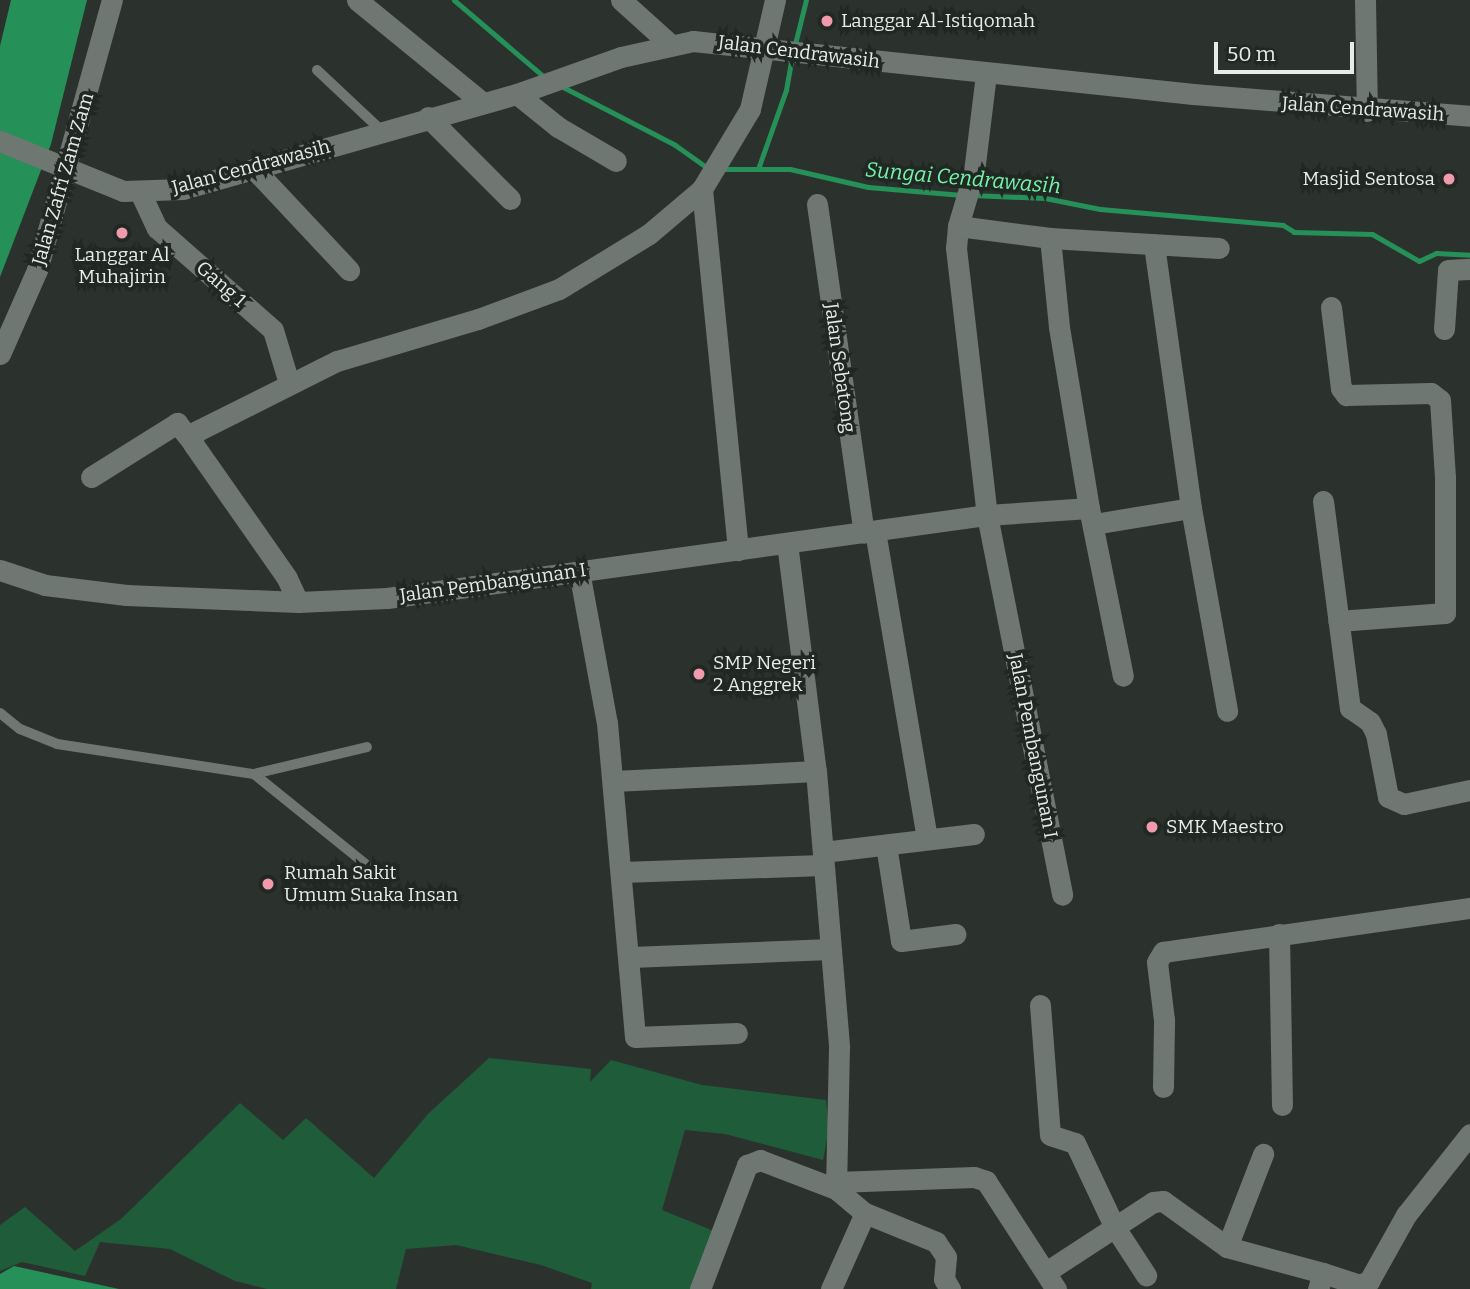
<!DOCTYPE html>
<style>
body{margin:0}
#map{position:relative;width:1470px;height:1289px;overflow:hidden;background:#2b322d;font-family:Bitter,serif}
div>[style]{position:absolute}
.green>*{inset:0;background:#1f5c3a}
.water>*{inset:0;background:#269059}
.stream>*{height:5px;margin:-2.5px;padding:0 2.5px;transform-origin:2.5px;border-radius:2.5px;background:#269059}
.lane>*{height:10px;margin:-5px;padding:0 5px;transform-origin:5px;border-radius:5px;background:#6e7771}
.street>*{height:21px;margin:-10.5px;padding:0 10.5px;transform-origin:10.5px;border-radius:10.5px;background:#6e7771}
.secondary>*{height:21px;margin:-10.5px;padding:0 10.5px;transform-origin:10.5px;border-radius:10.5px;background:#6e7771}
.dots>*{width:19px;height:19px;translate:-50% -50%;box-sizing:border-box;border:4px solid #212824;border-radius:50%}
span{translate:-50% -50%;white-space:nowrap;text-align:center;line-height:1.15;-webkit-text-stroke:7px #212824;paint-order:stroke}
.poi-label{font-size:19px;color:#e7ece8}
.left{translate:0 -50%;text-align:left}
.right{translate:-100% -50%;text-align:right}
.street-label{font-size:19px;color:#e7ece8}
.water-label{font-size:21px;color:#74f5a9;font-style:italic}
.scale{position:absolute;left:1214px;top:42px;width:140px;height:32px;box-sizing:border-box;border:4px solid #e7ece8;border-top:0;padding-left:9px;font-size:21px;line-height:24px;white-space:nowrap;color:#e7ece8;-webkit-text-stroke:5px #212824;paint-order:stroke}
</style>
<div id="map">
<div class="green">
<div style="clip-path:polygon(489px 1058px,591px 1069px,590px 1082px,611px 1060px,702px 1085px,826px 1100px,829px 1130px,823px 1160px,725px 1134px,685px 1130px,662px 1210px,714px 1231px,694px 1289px,591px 1289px,592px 1283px,541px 1265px,456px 1245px,406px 1249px,396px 1289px,267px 1289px,235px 1281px,170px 1249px,100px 1242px,85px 1276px,22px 1262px,0 1271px,0 1225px,25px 1207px,75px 1251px,121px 1219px,240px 1103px,283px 1140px,306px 1118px,374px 1178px,428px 1114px)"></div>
</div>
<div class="water">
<div style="clip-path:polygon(11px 0,87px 0,51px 144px,0 277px,0 46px)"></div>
<div style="clip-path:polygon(14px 1266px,119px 1289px,0 1289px,0 1274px)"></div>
</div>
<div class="stream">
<div style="left:454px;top:0;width:118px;rotate:40.5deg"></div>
<div style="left:794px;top:48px;width:49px;rotate:-76deg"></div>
<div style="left:559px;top:85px;width:131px;rotate:27.3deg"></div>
<div style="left:675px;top:145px;width:42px;rotate:35.2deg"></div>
<div style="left:722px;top:169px;width:68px"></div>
<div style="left:790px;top:169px;width:80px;rotate:13deg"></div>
<div style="left:868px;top:187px;width:94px;rotate:4.9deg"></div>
<div style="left:758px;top:169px;width:84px;rotate:-70.5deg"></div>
<div style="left:786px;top:90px;width:34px;rotate:-80deg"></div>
<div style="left:972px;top:195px;width:73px;rotate:2.4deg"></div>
<div style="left:1045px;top:198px;width:56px;rotate:11.3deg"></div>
<div style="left:1100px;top:209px;width:184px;rotate:5deg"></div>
<div style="left:1283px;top:225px;width:13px;rotate:32deg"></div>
<div style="left:1294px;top:232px;width:78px;rotate:1.5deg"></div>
<div style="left:1372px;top:234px;width:54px;rotate:29.9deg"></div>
<div style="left:1419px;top:261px;width:19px;rotate:-25deg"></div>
<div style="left:1436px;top:253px;width:34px;rotate:3deg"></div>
</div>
<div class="lane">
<div style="left:317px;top:70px;width:88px;rotate:43.2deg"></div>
<div style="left:0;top:713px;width:26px;rotate:39deg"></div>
<div style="left:20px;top:729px;width:40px;rotate:22deg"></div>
<div style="left:57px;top:744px;width:199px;rotate:8.7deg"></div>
<div style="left:254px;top:774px;width:116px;rotate:-13.4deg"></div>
<div style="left:254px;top:774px;width:159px;rotate:38.9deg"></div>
</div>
<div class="street">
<div style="left:357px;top:0;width:163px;rotate:39.3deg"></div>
<div style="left:621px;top:0;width:67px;rotate:42deg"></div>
<div style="left:1365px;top:0;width:111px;rotate:89deg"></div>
<div style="left:986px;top:74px;width:99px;rotate:97deg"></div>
<div style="left:974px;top:172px;width:56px;rotate:106.5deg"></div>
<div style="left:958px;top:226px;width:22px;rotate:95deg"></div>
<div style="left:956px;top:248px;width:269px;rotate:83.4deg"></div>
<div style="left:987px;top:515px;width:387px;rotate:78.8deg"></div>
<div style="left:517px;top:94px;width:53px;rotate:38.8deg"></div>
<div style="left:558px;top:127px;width:67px;rotate:30.4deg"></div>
<div style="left:428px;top:117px;width:116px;rotate:45deg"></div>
<div style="left:254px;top:169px;width:139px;rotate:46.8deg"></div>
<div style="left:702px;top:189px;width:363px;rotate:84.3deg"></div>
<div style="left:140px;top:192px;width:40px;rotate:65deg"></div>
<div style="left:157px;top:228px;width:154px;rotate:41.3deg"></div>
<div style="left:273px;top:330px;width:55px;rotate:73.2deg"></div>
<div style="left:817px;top:204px;width:332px;rotate:81.9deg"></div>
<div style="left:958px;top:226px;width:93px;rotate:7.4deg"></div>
<div style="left:1050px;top:238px;width:169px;rotate:3.4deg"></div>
<div style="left:1050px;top:238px;width:89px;rotate:84.2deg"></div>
<div style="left:1059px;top:327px;width:183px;rotate:80.6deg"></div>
<div style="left:1089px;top:508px;width:171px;rotate:78.6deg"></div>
<div style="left:1331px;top:307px;width:82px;rotate:83deg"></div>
<div style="left:1341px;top:388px;width:9px;rotate:54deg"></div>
<div style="left:1346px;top:395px;width:85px;rotate:-1.3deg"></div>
<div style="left:1431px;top:393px;width:11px;rotate:38deg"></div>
<div style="left:1440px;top:400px;width:77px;rotate:86.3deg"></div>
<div style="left:1445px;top:477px;width:136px;rotate:90deg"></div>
<div style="left:1445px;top:613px;width:107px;rotate:175.7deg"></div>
<div style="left:1444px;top:329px;width:59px;rotate:-86.1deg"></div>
<div style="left:1448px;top:270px;width:22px;rotate:-3deg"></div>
<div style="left:91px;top:477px;width:102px;rotate:-32.1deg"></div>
<div style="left:177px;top:423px;width:22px;rotate:51deg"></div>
<div style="left:1323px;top:501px;width:209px;rotate:82.6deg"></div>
<div style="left:1350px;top:708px;width:24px;rotate:35deg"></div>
<div style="left:1370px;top:722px;width:13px;rotate:63deg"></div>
<div style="left:1376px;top:734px;width:64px;rotate:79.2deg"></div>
<div style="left:1388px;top:797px;width:17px;rotate:24deg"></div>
<div style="left:1404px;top:804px;width:67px;rotate:-12deg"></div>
<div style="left:1191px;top:508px;width:206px;rotate:79.9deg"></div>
<div style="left:1094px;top:524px;width:98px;rotate:-9.4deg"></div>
<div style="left:1191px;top:508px;width:266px;rotate:-98deg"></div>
<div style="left:875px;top:531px;width:312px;rotate:80.4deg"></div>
<div style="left:787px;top:543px;width:230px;rotate:82.8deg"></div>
<div style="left:816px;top:771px;width:277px;rotate:85.2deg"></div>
<div style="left:839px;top:1047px;width:142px;rotate:91.2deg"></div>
<div style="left:0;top:570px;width:47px;rotate:18.4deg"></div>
<div style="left:45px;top:585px;width:82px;rotate:7deg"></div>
<div style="left:126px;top:595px;width:172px;rotate:2.3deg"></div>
<div style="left:298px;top:602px;width:89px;rotate:-2.6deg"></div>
<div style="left:387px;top:598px;width:606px;rotate:-7.88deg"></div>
<div style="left:987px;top:515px;width:102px;rotate:-3.9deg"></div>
<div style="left:579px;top:571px;width:155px;rotate:79.6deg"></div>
<div style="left:607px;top:723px;width:315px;rotate:84.9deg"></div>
<div style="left:635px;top:1037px;width:102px;rotate:-2.2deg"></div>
<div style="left:298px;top:602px;width:26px;rotate:-115deg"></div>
<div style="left:287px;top:578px;width:162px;rotate:-125deg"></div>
<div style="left:194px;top:445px;width:6px;rotate:-121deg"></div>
<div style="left:191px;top:440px;width:11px;rotate:-56deg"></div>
<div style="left:197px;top:431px;width:157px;rotate:-26.6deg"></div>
<div style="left:337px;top:361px;width:147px;rotate:-16.6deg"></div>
<div style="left:478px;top:319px;width:86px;rotate:-20.3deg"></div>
<div style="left:559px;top:289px;width:105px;rotate:-31.4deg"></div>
<div style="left:649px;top:234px;width:70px;rotate:-40.3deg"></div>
<div style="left:702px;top:189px;width:93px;rotate:-59deg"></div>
<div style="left:750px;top:109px;width:112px;rotate:-77.1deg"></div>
<div style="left:613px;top:781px;width:203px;rotate:-2.8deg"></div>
<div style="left:886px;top:845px;width:97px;rotate:81.1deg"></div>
<div style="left:901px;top:941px;width:55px;rotate:-7.3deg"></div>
<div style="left:823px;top:852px;width:152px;rotate:-6.8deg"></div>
<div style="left:622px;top:872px;width:201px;rotate:-2deg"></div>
<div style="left:1279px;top:934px;width:171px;rotate:89deg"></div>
<div style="left:631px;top:957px;width:199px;rotate:-2.3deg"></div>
<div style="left:1040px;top:1005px;width:130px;rotate:85.6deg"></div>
<div style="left:1050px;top:1135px;width:26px;rotate:18deg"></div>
<div style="left:1075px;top:1143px;width:92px;rotate:64.8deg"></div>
<div style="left:1114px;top:1226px;width:59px;rotate:56.9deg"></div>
<div style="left:1163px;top:1087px;width:67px;rotate:-89.1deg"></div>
<div style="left:1164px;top:1020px;width:58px;rotate:-96.9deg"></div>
<div style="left:1157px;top:962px;width:12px;rotate:-59deg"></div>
<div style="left:1163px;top:952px;width:310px;rotate:-8.2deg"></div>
<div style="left:836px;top:1182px;width:138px;rotate:-2.1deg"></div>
<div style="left:974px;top:1177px;width:13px;rotate:18deg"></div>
<div style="left:986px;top:1181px;width:129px;rotate:57.1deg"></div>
<div style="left:1227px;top:1247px;width:100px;rotate:-68.8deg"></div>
<div style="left:1046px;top:1272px;width:128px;rotate:-33.2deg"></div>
<div style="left:1153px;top:1202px;width:10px;rotate:-6deg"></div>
<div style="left:1163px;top:1201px;width:79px;rotate:35.7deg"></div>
<div style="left:1227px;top:1247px;width:99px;rotate:15.2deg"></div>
<div style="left:1323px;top:1273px;width:17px;rotate:107deg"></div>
<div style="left:1323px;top:1273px;width:38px;rotate:18deg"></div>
<div style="left:1359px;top:1285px;width:11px;rotate:-22deg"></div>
<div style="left:1369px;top:1281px;width:76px;rotate:-60.7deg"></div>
<div style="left:1406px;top:1215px;width:103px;rotate:-51.7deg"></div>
<div style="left:700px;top:1289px;width:133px;rotate:-69.2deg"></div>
<div style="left:747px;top:1165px;width:14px;rotate:-21deg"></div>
<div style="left:760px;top:1160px;width:81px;rotate:20.9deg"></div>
<div style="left:836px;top:1189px;width:38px;rotate:40deg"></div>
<div style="left:865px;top:1213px;width:77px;rotate:22.2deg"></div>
<div style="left:936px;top:1242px;width:18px;rotate:56deg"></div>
<div style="left:946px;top:1257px;width:22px;rotate:95deg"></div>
<div style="left:944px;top:1279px;width:12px;rotate:59deg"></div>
<div style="left:831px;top:1289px;width:83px;rotate:-65.9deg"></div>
</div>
<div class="secondary">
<div style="left:0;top:141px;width:133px;rotate:22.1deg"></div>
<div style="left:123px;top:191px;width:60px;rotate:-1.9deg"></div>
<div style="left:183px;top:189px;width:347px;rotate:-15.9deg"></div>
<div style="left:517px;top:94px;width:110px;rotate:-19.6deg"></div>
<div style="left:621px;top:57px;width:74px;rotate:-12.5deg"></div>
<div style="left:693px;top:41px;width:503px;rotate:6.05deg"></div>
<div style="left:1193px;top:94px;width:278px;rotate:4.5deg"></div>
<div style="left:0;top:354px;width:92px;rotate:-66.2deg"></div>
<div style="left:37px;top:270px;width:280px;rotate:-74.5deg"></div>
</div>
<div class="dots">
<div style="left:827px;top:21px;background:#f29aad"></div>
<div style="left:1449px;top:179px;background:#f29aad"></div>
<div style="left:122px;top:233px;background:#f29aad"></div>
<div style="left:699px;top:674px;background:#f29aad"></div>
<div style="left:1152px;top:827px;background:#f29aad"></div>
<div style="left:268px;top:884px;background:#f29aad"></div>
</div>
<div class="poi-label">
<span class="left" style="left:841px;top:21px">Langgar Al-Istiqomah</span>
<span class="right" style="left:1435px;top:179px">Masjid Sentosa</span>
<span style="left:122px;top:266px">Langgar Al<br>Muhajirin</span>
<span class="left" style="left:713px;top:674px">SMP Negeri<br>2 Anggrek</span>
<span class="left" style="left:1166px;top:827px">SMK Maestro</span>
<span class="left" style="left:284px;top:884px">Rumah Sakit<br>Umum Suaka Insan</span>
</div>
<div class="street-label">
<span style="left:799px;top:52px;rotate:7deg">Jalan Cendrawasih</span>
<span style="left:1363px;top:109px;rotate:4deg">Jalan Cendrawasih</span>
<span style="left:251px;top:167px;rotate:-15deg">Jalan Cendrawasih</span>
<span style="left:63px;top:179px;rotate:-74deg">Jalan Zafri Zam Zam</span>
<span style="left:221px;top:284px;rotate:41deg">Gang 1</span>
<span style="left:840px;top:368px;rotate:82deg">Jalan Sebatong</span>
<span style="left:493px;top:583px;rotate:-8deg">Jalan Pembangunan I</span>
<span style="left:1033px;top:746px;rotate:79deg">Jalan Pembangunan I</span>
</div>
<div class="water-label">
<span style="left:963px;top:178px;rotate:5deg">Sungai Cendrawasih</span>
</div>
<div class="scale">50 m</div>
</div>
